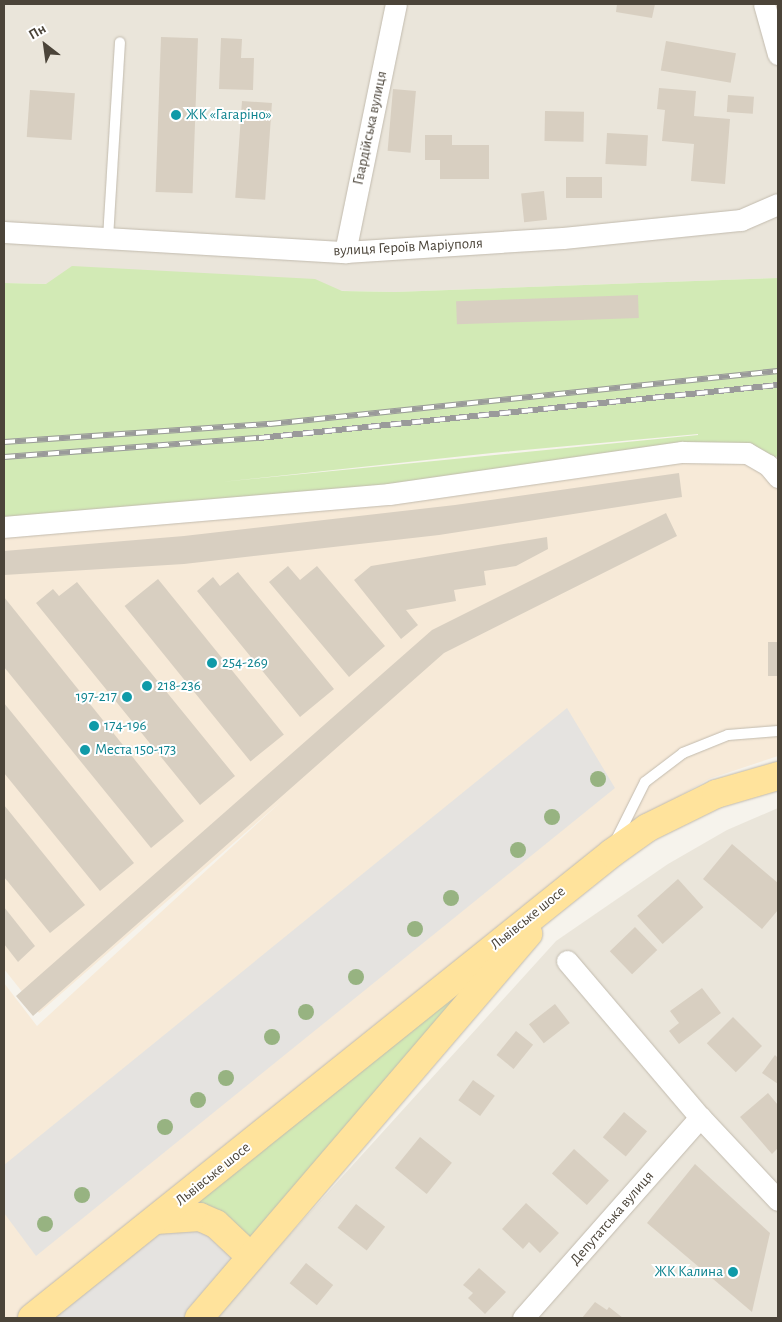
<!DOCTYPE html>
<meta charset="utf-8">
<style>
body{margin:0}
#map{position:relative;width:782px;height:1322px;overflow:hidden;background:#f6f3ec;font-family:"Alegreya Sans",sans-serif}
div>[style]{position:absolute}
.residential>*{inset:0;background:#eae5da}
.commercial>*{inset:0;background:#f7ead8}
.green>*{inset:0;background:#d2eab5}
.parking>*{inset:0;background:#e5e3e0}
.building>*{inset:0;background:#d8cfc1;transform-origin:0 0}
.roads{filter:drop-shadow(0 0 1px #c2bbae) drop-shadow(0 0 1px #c2bbae)}
.lane>*{height:10px;margin:-5px;padding:0 5px;transform-origin:5px;border-radius:5px;background:#fff}
.street>*{height:21px;margin:-10.5px;padding:0 10.5px;transform-origin:10.5px;border-radius:10.5px;background:#fff}
.primary>*{height:28px;margin:-14px;padding:0 14px;transform-origin:14px;border-radius:14px;background:#ffe39c}
.rail>*{height:5.5px;margin-top:-2.75px;transform-origin:0;background:repeating-linear-gradient(90deg,#fff 0 11px,#9a9a9a 0 22px);box-sizing:border-box;border-block:1px solid #9a9a9a}
.trees>*{width:16px;height:16px;margin:-8px;border-radius:50%;background:#97b381}
.dots>*{width:14px;height:14px;translate:-50% -50%;box-sizing:border-box;border:2px solid #fff;border-radius:50%}
span{translate:-50% -50%;white-space:nowrap;text-align:center;line-height:1.15;-webkit-text-stroke:4px #fff;paint-order:stroke}
.culture-label{font-size:15px;color:#0d838f}
.left{translate:0 -50%;text-align:left}
.right{translate:-100% -50%;text-align:right}
.street-label{font-size:15px;color:#4b4439}
.frame{position:absolute;inset:0;border:5px solid #4b4439;pointer-events:none}
.north{position:absolute;left:20px;top:20px;width:50px;height:50px;-webkit-text-stroke:4px #fff;paint-order:stroke;rotate:330deg;font-size:14px;font-weight:700;line-height:20px;text-align:center;color:#4b4439}
.north::after{content:'';display:block;margin:auto;width:18px;height:22px;background:#4b4439;clip-path:polygon(50% 0,100% 100%,50% 72%,0 100%)}
</style>
<div id="map">
<div class="residential">
<div style="clip-path:polygon(4px 4px,778px 4px,778px 278px,395px 292px,4px 283px)"></div>
<div style="clip-path:polygon(778px 808px,778px 1318px,214px 1318px,556px 941px,668px 864px,727px 830px)"></div>
</div>
<div class="commercial">
<div style="clip-path:polygon(717px 450px,778px 477px,778px 756px,709px 779px,641px 818px,521px 912px,185px 1318px,4px 1318px,4px 983px,37px 1026px,284px 799px,39px 1013px,4px 969px,4px 527px)"></div>
</div>
<div class="green">
<div style="clip-path:polygon(evenodd,72px 266px,315px 279px,342px 291px,395px 292px,778px 278px,778px 455px,768px 465px,747px 453px,4px 527px,4px 283px,46px 284px,72px 266px,698px 434px,698px 435px,221px 482px,492px 453px,698px 434px)"></div>
<div style="clip-path:polygon(574px 880px,251px 1257px,180px 1217px)"></div>
</div>
<div class="parking">
<div style="clip-path:polygon(567px 708px,615px 788px,36px 1256px,4px 1213px,4px 1165px)"></div>
<div style="clip-path:polygon(200px 1217px,235px 1254px,199px 1318px,32px 1318px,156px 1220px)"></div>
</div>
<div class="building">
<div style="clip-path:polygon(617px 4px,655px 4px,652px 18px,616px 12px)"></div>
<div style="left:161px;top:37px;width:37px;height:155px;rotate:2deg"></div>
<div style="clip-path:polygon(221px 38px,242px 39px,241px 58px,254px 58px,253px 90px,219px 89px)"></div>
<div style="left:666px;top:41px;width:71px;height:30px;rotate:10deg"></div>
<div style="clip-path:polygon(659px 88px,696px 91px,694px 116px,730px 119px,725px 184px,691px 181px,694px 144px,662px 141px,665px 110px,657px 109px)"></div>
<div style="left:393px;top:89px;width:23px;height:62px;rotate:5deg"></div>
<div style="left:30px;top:90px;width:45px;height:47px;rotate:4deg"></div>
<div style="left:728px;top:95px;width:26px;height:17px;rotate:4deg"></div>
<div style="left:242px;top:101px;width:30px;height:97px;rotate:4deg"></div>
<div style="left:545px;top:111px;width:39px;height:30px;rotate:1deg"></div>
<div style="left:607px;top:133px;width:41px;height:31px;rotate:3deg"></div>
<div style="clip-path:polygon(425px 135px,452px 135px,452px 145px,489px 145px,489px 179px,440px 179px,440px 160px,425px 160px)"></div>
<div style="left:566px;top:177px;width:36px;height:21px"></div>
<div style="left:544px;top:191px;width:29px;height:23px;rotate:84deg"></div>
<div style="left:638px;top:295px;width:23px;height:182px;rotate:88deg"></div>
<div style="clip-path:polygon(679px 473px,682px 497px,439px 535px,184px 564px,4px 575px,4px 551px,184px 536px,455px 505px)"></div>
<div style="clip-path:polygon(666px 513px,677px 536px,444px 653px,33px 1016px,16px 996px,432px 630px)"></div>
<div style="clip-path:polygon(547px 537px,548px 549px,516px 566px,484px 571px,486px 585px,454px 590px,456px 601px,406px 610px,418px 625px,401px 639px,354px 580px,371px 566px)"></div>
<div style="clip-path:polygon(288px 566px,300px 580px,317px 566px,385px 646px,349px 677px,269px 582px)"></div>
<div style="clip-path:polygon(238px 572px,334px 689px,300px 717px,197px 591px,213px 577px,220px 586px)"></div>
<div style="left:158px;top:579px;width:200px;height:43px;rotate:51deg"></div>
<div style="clip-path:polygon(77px 582px,235px 776px,200px 805px,36px 603px,53px 589px,59px 596px)"></div>
<div style="clip-path:polygon(4px 597px,184px 821px,151px 848px,4px 667px)"></div>
<div style="left:768px;top:642px;width:10px;height:34px"></div>
<div style="clip-path:polygon(4px 703px,134px 863px,100px 891px,4px 773px)"></div>
<div style="clip-path:polygon(4px 805px,85px 905px,50px 933px,4px 877px)"></div>
<div style="clip-path:polygon(732px 844px,778px 883px,778px 910px,762px 929px,703px 879px)"></div>
<div style="left:678px;top:879px;width:38px;height:55px;rotate:48deg"></div>
<div style="clip-path:polygon(4px 907px,35px 946px,18px 962px,4px 944px)"></div>
<div style="left:635px;top:927px;width:32px;height:35px;rotate:46deg"></div>
<div style="clip-path:polygon(702px 988px,721px 1013px,679px 1044px,669px 1031px,679px 1023px,670px 1011px)"></div>
<div style="left:555px;top:1004px;width:24px;height:33px;rotate:52deg"></div>
<div style="left:733px;top:1017px;width:41px;height:37px;rotate:45deg"></div>
<div style="left:516px;top:1031px;width:22px;height:31px;rotate:39deg"></div>
<div style="clip-path:polygon(775px 1055px,778px 1058px,778px 1084px,762px 1073px)"></div>
<div style="left:473px;top:1080px;width:27px;height:25px;rotate:36deg"></div>
<div style="clip-path:polygon(768px 1093px,778px 1105px,778px 1148px,772px 1154px,740px 1117px)"></div>
<div style="left:624px;top:1112px;width:30px;height:33px;rotate:40deg"></div>
<div style="left:420px;top:1137px;width:41px;height:40px;rotate:39deg"></div>
<div style="left:574px;top:1149px;width:47px;height:33px;rotate:42deg"></div>
<div style="clip-path:polygon(695px 1164px,770px 1233px,752px 1312px,647px 1223px)"></div>
<div style="clip-path:polygon(526px 1203px,559px 1233px,540px 1253px,529px 1242px,523px 1249px,502px 1229px)"></div>
<div style="left:356px;top:1204px;width:37px;height:30px;rotate:38deg"></div>
<div style="left:306px;top:1263px;width:35px;height:26px;rotate:39deg"></div>
<div style="clip-path:polygon(479px 1268px,506px 1292px,485px 1314px,468px 1298px,473px 1293px,463px 1285px)"></div>
<div style="clip-path:polygon(595px 1302px,607px 1310px,609px 1307px,623px 1318px,582px 1318px)"></div>
</div>
<div class="roads">
<div class="lane">
<div style="left:108px;top:238px;width:196px;rotate:-86.5deg"></div>
<div style="left:615px;top:842px;width:67px;rotate:-63.4deg"></div>
<div style="left:645px;top:782px;width:48px;rotate:-37.3deg"></div>
<div style="left:683px;top:753px;width:48px;rotate:-21.8deg"></div>
<div style="left:728px;top:735px;width:50px;rotate:-4.6deg"></div>
</div>
<div class="street">
<div style="left:764px;top:4px;width:52px;rotate:74.4deg"></div>
<div style="left:4px;top:232px;width:342px;rotate:3.4deg"></div>
<div style="left:345px;top:252px;width:218px;rotate:-3.7deg"></div>
<div style="left:563px;top:238px;width:179px;rotate:-5.8deg"></div>
<div style="left:741px;top:220px;width:40px;rotate:-23.4deg"></div>
<div style="left:345px;top:252px;width:253px;rotate:-78.4deg"></div>
<div style="left:4px;top:527px;width:386px;rotate:-4.9deg"></div>
<div style="left:389px;top:494px;width:296px;rotate:-8.2deg"></div>
<div style="left:682px;top:452px;width:65px;rotate:0.9deg"></div>
<div style="left:747px;top:453px;width:24px;rotate:30deg"></div>
<div style="left:768px;top:465px;width:16px;rotate:50deg"></div>
<div style="left:567px;top:961px;width:205px;rotate:49.6deg"></div>
<div style="left:700px;top:1117px;width:114px;rotate:46.8deg"></div>
<div style="left:523px;top:1318px;width:268px;rotate:-48.6deg"></div>
</div>
<div class="primary">
<div style="left:156px;top:1220px;width:44px;rotate:-3.9deg"></div>
<div style="left:200px;top:1217px;width:17px;rotate:24deg"></div>
<div style="left:216px;top:1224px;width:48px;rotate:43.3deg"></div>
<div style="left:32px;top:1318px;width:743px;rotate:-38.72deg"></div>
<div style="left:612px;top:853px;width:43px;rotate:-35.5deg"></div>
<div style="left:647px;top:828px;width:77px;rotate:-26.2deg"></div>
<div style="left:716px;top:794px;width:65px;rotate:-16.2deg"></div>
<div style="left:199px;top:1318px;width:506px;rotate:-49.41deg"></div>
</div>
</div>
<div class="rail">
<div style="left:4px;top:442px;width:267px;rotate:-3.9deg"></div>
<div style="left:270px;top:424px;width:511px;rotate:-5.96deg"></div>
<div style="left:4px;top:457px;width:256px;rotate:-4.3deg"></div>
<div style="left:259px;top:438px;width:522px;rotate:-5.83deg"></div>
</div>
<div class="trees">
<div style="left:598px;top:779px"></div>
<div style="left:552px;top:817px"></div>
<div style="left:518px;top:850px"></div>
<div style="left:451px;top:898px"></div>
<div style="left:415px;top:929px"></div>
<div style="left:356px;top:977px"></div>
<div style="left:306px;top:1012px"></div>
<div style="left:272px;top:1037px"></div>
<div style="left:226px;top:1078px"></div>
<div style="left:198px;top:1100px"></div>
<div style="left:165px;top:1127px"></div>
<div style="left:82px;top:1195px"></div>
<div style="left:45px;top:1224px"></div>
</div>
<div class="dots">
<div style="left:176px;top:115px;background:#0f9aa8"></div>
<div style="left:212px;top:663px;background:#0f9aa8"></div>
<div style="left:147px;top:686px;background:#0f9aa8"></div>
<div style="left:127px;top:697px;background:#0f9aa8"></div>
<div style="left:94px;top:726px;background:#0f9aa8"></div>
<div style="left:85px;top:750px;background:#0f9aa8"></div>
<div style="left:733px;top:1272px;background:#0f9aa8"></div>
</div>
<div class="culture-label">
<span class="left" style="left:186px;top:115px">ЖК «Гагаріно»</span>
<span class="left" style="left:222px;top:663px">254-269</span>
<span class="left" style="left:157px;top:686px">218-236</span>
<span class="right" style="left:117px;top:697px">197-217</span>
<span class="left" style="left:104px;top:726px">174-196</span>
<span class="left" style="left:95px;top:750px">Места 150-173</span>
<span class="right" style="left:723px;top:1272px">ЖК Калина</span>
</div>
<div class="street-label">
<span style="left:370px;top:128px;rotate:-78deg">Гвардійська вулиця</span>
<span style="left:408px;top:247px;rotate:-3deg">вулиця Героїв Маріуполя</span>
<span style="left:528px;top:918px;rotate:-39deg">Львівське шосе</span>
<span style="left:213px;top:1174px;rotate:-39deg">Львівське шосе</span>
<span style="left:612px;top:1218px;rotate:-49deg">Депутатська вулиця</span>
</div>
<div class="frame"></div>
<div class="north">Пн</div>
</div>
